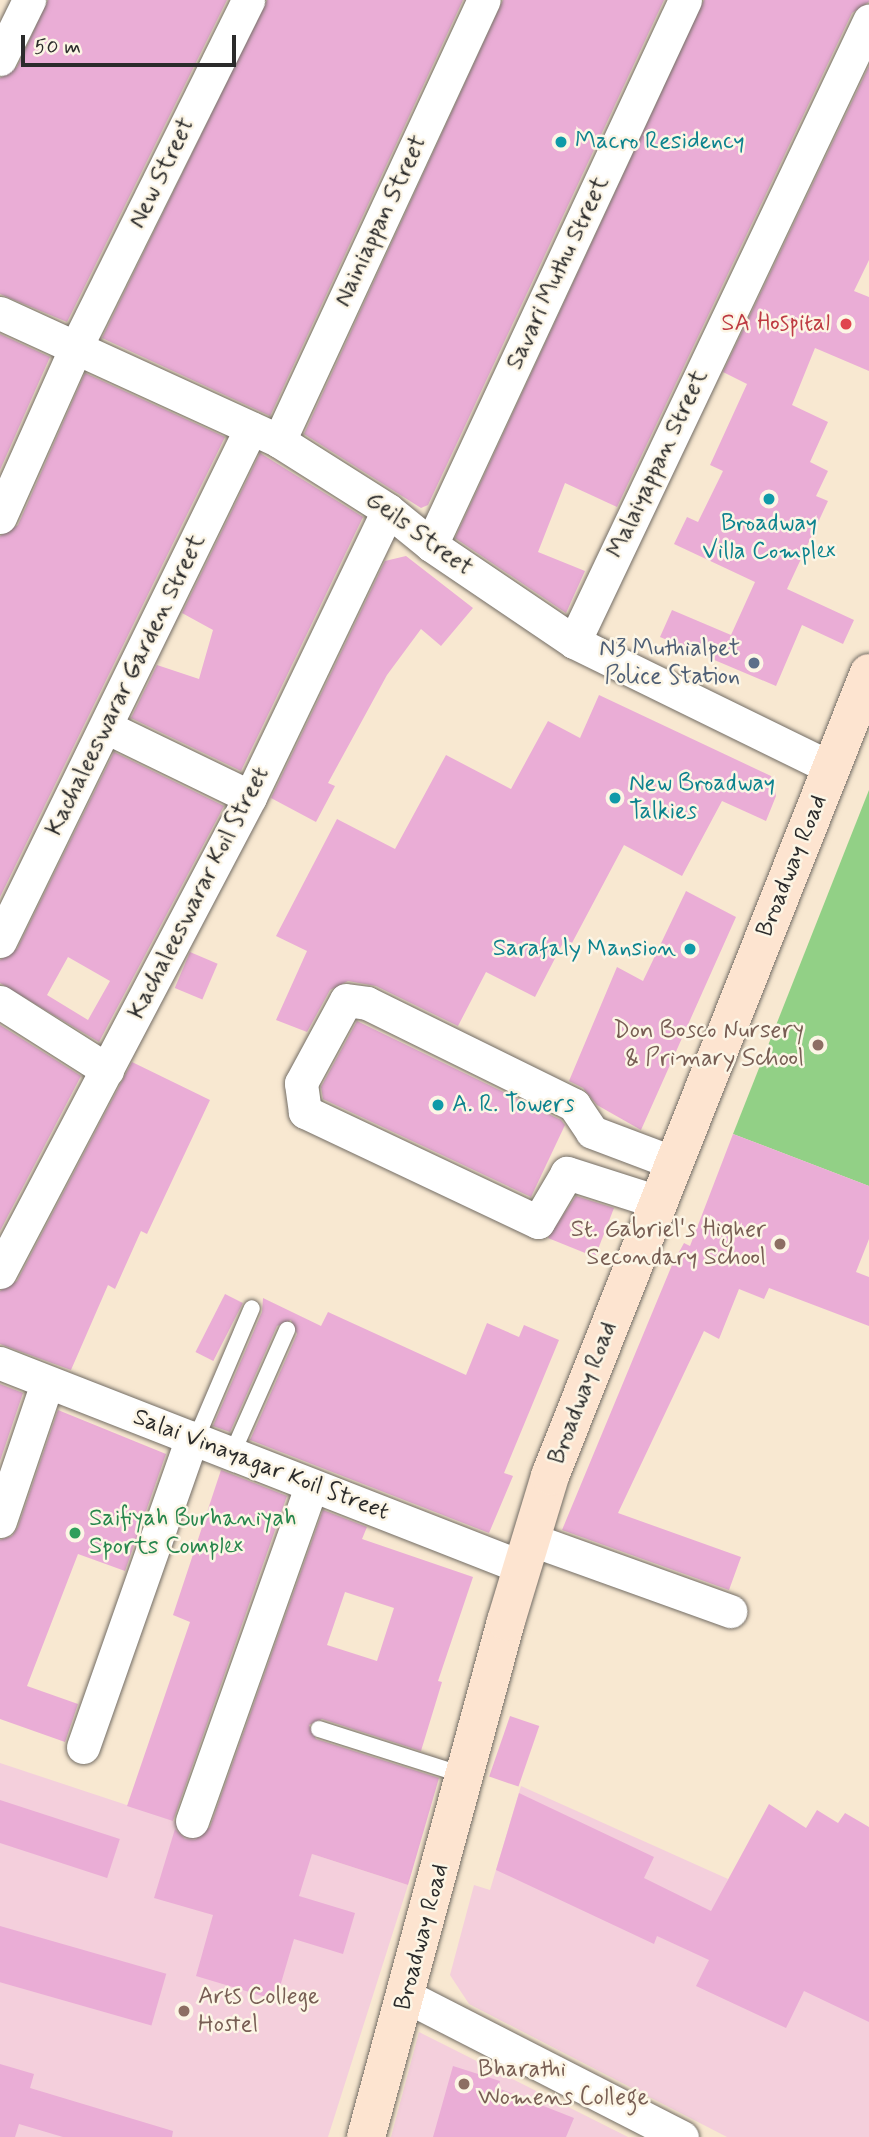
<!DOCTYPE html>
<style>
body{margin:0}
#map{position:relative;width:869px;height:2137px;overflow:hidden;background:#f8e8d1;font-family:Mynerve,sans-serif}
div>[style]{position:absolute}
.built>*{inset:0;background:#f4cfdc}
.green>*{inset:0;background:#92d086}
.building>*{inset:0;background:#eaadd6;transform-origin:0 0}
.roads{filter:drop-shadow(0 0 2px #736d65) drop-shadow(0 0 2px #736d65)}
.service>*{height:16px;margin:-8px;padding:0 8px;transform-origin:8px;border-radius:8px;background:#fff}
.minor>*{height:33px;margin:-16.5px;padding:0 16.5px;transform-origin:16.5px;border-radius:16.5px;background:#fff}
.secondary>*{height:38px;margin:-19px;padding:0 19px;transform-origin:19px;border-radius:19px;background:#fde4d0}
.dots>*{width:19px;height:19px;translate:-50% -50%;box-sizing:border-box;border:4px solid #fcf5e5;border-radius:50%}
span{translate:-50% -50%;white-space:nowrap;text-align:center;line-height:1.15;-webkit-text-stroke:5px #fcf5e5;paint-order:stroke}
.culture-label{font-size:24px;color:#0d838f}
.left{translate:0 -50%;text-align:left}
.right{translate:-100% -50%;text-align:right}
.street-label{font-size:24px;color:#2b2b2b}
.health-label{font-size:24px;color:#be3a42}
.service-label{font-size:24px;color:#4e5e75}
.education-label{font-size:24px;color:#785e54}
.leisure-label{font-size:24px;color:#27864d}
.scale{position:absolute;left:21px;top:35px;width:215px;height:32px;box-sizing:border-box;border:4px solid #2b2b2b;border-top:0;padding-left:9px;font-size:21px;line-height:24px;white-space:nowrap;color:#2b2b2b;-webkit-text-stroke:5px #fcf5e5;paint-order:stroke}
</style>
<div id="map">
<div class="built">
<div style="clip-path:polygon(0 1763px,196px 1828px,198px 1825px,310px 1859px,312px 1854px,408px 1885px,328px 2137px,0 2137px)"></div>
<div style="clip-path:polygon(521px 1786px,728px 1879px,725px 1886px,869px 1960px,869px 2137px,727px 2137px,469px 2004px,450px 1975px,474px 1885px,490px 1890px)"></div>
<div style="clip-path:polygon(419px 2032px,628px 2137px,391px 2137px)"></div>
</div>
<div class="green">
<div style="clip-path:polygon(869px 790px,869px 1186px,733px 1134px)"></div>
</div>
<div class="building">
<div style="clip-path:polygon(48px 0,227px 0,67px 322px,0 294px,0 78px,17px 67px)"></div>
<div style="clip-path:polygon(267px 0,463px 0,270px 416px,102px 338px)"></div>
<div style="clip-path:polygon(503px 0,664px 0,428px 505px,421px 508px,304px 434px)"></div>
<div style="clip-path:polygon(704px 0,869px 0,869px 2px,852px 13px,617px 507px,565px 483px,538px 552px,585px 571px,566px 613px,455px 538px)"></div>
<div style="clip-path:polygon(869px 66px,869px 260px,854px 291px,869px 297px,869px 371px,815px 348px,792px 405px,828px 422px,810px 462px,828px 471px,816px 496px,828px 501px,787px 589px,854px 620px,843px 644px,802px 625px,776px 686px,660px 637px,672px 610px,731px 635px,755px 582px,674px 544px,687px 517px,698px 522px,723px 471px,710px 465px,747px 384px,723px 372px)"></div>
<div style="clip-path:polygon(0 334px,50px 357px,0 470px)"></div>
<div style="clip-path:polygon(85px 373px,225px 437px,0 897px,0 536px,18px 525px)"></div>
<div style="clip-path:polygon(260px 453px,363px 517px,241px 771px,131px 718px,157px 665px,199px 679px,213px 630px,182px 613px)"></div>
<div style="clip-path:polygon(406px 556px,473px 608px,441px 646px,421px 629px,387px 675px,328px 783px,335px 786px,316px 822px,271px 798px,385px 561px)"></div>
<div style="clip-path:polygon(599px 695px,771px 776px,776px 796px,766px 821px,722px 801px,682px 876px,624px 845px,572px 943px,565px 939px,535px 997px,486px 972px,458px 1026px,376px 986px,348px 981px,330px 990px,307px 1032px,276px 1020px,307px 951px,276px 936px,337px 819px,395px 849px,446px 755px,511px 789px,548px 721px,580px 738px)"></div>
<div style="clip-path:polygon(evenodd,114px 752px,224px 806px,99px 1042px,0 983px,0 960px,17px 949px,114px 752px,68px 957px,110px 981px,88px 1020px,47px 995px,68px 957px)"></div>
<div style="clip-path:polygon(686px 891px,736px 917px,641px 1130px,597px 1105px,583px 1088px,569px 1081px,617px 967px,643px 981px)"></div>
<div style="left:190px;top:952px;width:30px;height:39px;rotate:23deg"></div>
<div style="clip-path:polygon(357px 1021px,561px 1120px,565px 1125px,531px 1197px,323px 1099px,321px 1087px)"></div>
<div style="clip-path:polygon(0 1025px,81px 1076px,0 1231px)"></div>
<div style="clip-path:polygon(132px 1062px,210px 1100px,147px 1234px,141px 1231px,115px 1289px,108px 1285px,71px 1370px,0 1344px,0 1291px,17px 1281px)"></div>
<div style="clip-path:polygon(733px 1134px,869px 1186px,869px 1239px,856px 1272px,869px 1277px,869px 1326px,769px 1288px,764px 1299px,739px 1289px,719px 1339px,704px 1331px,618px 1513px,741px 1557px,729px 1590px,562px 1530px,672px 1265px,684px 1243px,690px 1246px)"></div>
<div style="clip-path:polygon(576px 1196px,614px 1208px,595px 1257px,548px 1238px)"></div>
<div style="left:225px;top:1294px;width:20px;height:65px;rotate:27deg"></div>
<div style="clip-path:polygon(263px 1298px,321px 1326px,328px 1312px,466px 1375px,487px 1323px,519px 1337px,524px 1325px,559px 1340px,504px 1473px,513px 1476px,489px 1533px,250px 1440px,297px 1334px,291px 1320px,277px 1326px,230px 1432px,213px 1426px,262px 1312px)"></div>
<div style="clip-path:polygon(0 1384px,23px 1393px,0 1461px)"></div>
<div style="clip-path:polygon(58px 1410px,166px 1454px,125px 1571px,78px 1554px,27px 1686px,78px 1704px,65px 1742px,0 1719px,0 1540px,12px 1536px,18px 1527px)"></div>
<div style="clip-path:polygon(221px 1470px,287px 1496px,173px 1821px,127px 1806px,190px 1622px,173px 1615px)"></div>
<div style="clip-path:polygon(evenodd,323px 1510px,367px 1527px,362px 1539px,473px 1577px,438px 1681px,442px 1682px,421px 1751px,322px 1719px,309px 1725px,316px 1739px,439px 1778px,408px 1885px,312px 1854px,299px 1896px,355px 1913px,343px 1954px,294px 1939px,276px 2000px,196px 1976px,213px 1915px,154px 1898px,175px 1829px,185px 1839px,195px 1840px,210px 1827px,323px 1510px,345px 1592px,394px 1608px,377px 1661px,327px 1645px,345px 1592px)"></div>
<div style="left:510px;top:1716px;width:31px;height:64px;rotate:19deg"></div>
<div style="clip-path:polygon(519px 1793px,654px 1857px,644px 1878px,711px 1911px,769px 1804px,806px 1828px,817px 1810px,838px 1823px,845px 1813px,869px 1827px,869px 2022px,804px 1991px,786px 2028px,696px 1986px,709px 1960px,657px 1936px,654px 1944px,496px 1870px)"></div>
<div style="left:0;top:1800px;width:126px;height:41px;rotate:18deg"></div>
<div style="left:0;top:1926px;width:173px;height:54px;rotate:16deg"></div>
<div style="clip-path:polygon(0 2064px,34px 2074px,30px 2088px,173px 2131px,172px 2137px,63px 2137px,19px 2124px,15px 2137px,0 2137px)"></div>
<div style="clip-path:polygon(453px 2066px,500px 2081px,498px 2088px,574px 2118px,566px 2137px,433px 2137px)"></div>
</div>
<div class="roads">
<div class="service">
<div style="left:196px;top:1439px;width:142px;rotate:-66.9deg"></div>
<div style="left:232px;top:1454px;width:136px;rotate:-66.1deg"></div>
<div style="left:319px;top:1729px;width:154px;rotate:17.7deg"></div>
</div>
<div class="minor">
<div style="left:0;top:59px;width:66px;rotate:-63.8deg"></div>
<div style="left:0;top:313px;width:307px;rotate:24.6deg"></div>
<div style="left:279px;top:441px;width:129px;rotate:32.3deg"></div>
<div style="left:388px;top:510px;width:55px;rotate:39.1deg"></div>
<div style="left:431px;top:545px;width:173px;rotate:34.1deg"></div>
<div style="left:574px;top:642px;width:286px;rotate:26.1deg"></div>
<div style="left:279px;top:441px;width:486px;rotate:-65.1deg"></div>
<div style="left:0;top:517px;width:186px;rotate:-65.9deg"></div>
<div style="left:76px;top:347px;width:387px;rotate:-63.6deg"></div>
<div style="left:431px;top:545px;width:601px;rotate:-65.01deg"></div>
<div style="left:574px;top:642px;width:688px;rotate:-64.59deg"></div>
<div style="left:106px;top:727px;width:160px;rotate:25.9deg"></div>
<div style="left:0;top:941px;width:571px;rotate:-63.93deg"></div>
<div style="left:0;top:1002px;width:127px;rotate:32.4deg"></div>
<div style="left:658px;top:1202px;width:96px;rotate:-162.3deg"></div>
<div style="left:567px;top:1173px;width:57px;rotate:120.6deg"></div>
<div style="left:538px;top:1222px;width:258px;rotate:-154.7deg"></div>
<div style="left:305px;top:1112px;width:29px;rotate:-98deg"></div>
<div style="left:301px;top:1083px;width:94px;rotate:-61.5deg"></div>
<div style="left:346px;top:1000px;width:21px;rotate:8deg"></div>
<div style="left:367px;top:1003px;width:231px;rotate:26.2deg"></div>
<div style="left:574px;top:1105px;width:32px;rotate:56deg"></div>
<div style="left:592px;top:1132px;width:88px;rotate:20.7deg"></div>
<div style="left:0;top:1272px;width:537px;rotate:-62.24deg"></div>
<div style="left:250px;top:797px;width:318px;rotate:-64.3deg"></div>
<div style="left:0;top:1363px;width:560px;rotate:21.35deg"></div>
<div style="left:0;top:1521px;width:146px;rotate:-71.2deg"></div>
<div style="left:530px;top:1539px;width:213px;rotate:19.8deg"></div>
<div style="left:83px;top:1747px;width:328px;rotate:-70.6deg"></div>
<div style="left:192px;top:1821px;width:356px;rotate:-70.4deg"></div>
<div style="left:406px;top:1996px;width:310px;rotate:27.1deg"></div>
</div>
<div class="secondary">
<div style="left:366px;top:2137px;width:535px;rotate:-74.82deg"></div>
<div style="left:506px;top:1621px;width:152px;rotate:-73.1deg"></div>
<div style="left:550px;top:1476px;width:864px;rotate:-68.33deg"></div>
</div>
</div>
<div class="dots">
<div style="left:561px;top:142px;background:#0f9aa8"></div>
<div style="left:846px;top:324px;background:#e0444e"></div>
<div style="left:769px;top:499px;background:#0f9aa8"></div>
<div style="left:754px;top:663px;background:#5c6f8a"></div>
<div style="left:615px;top:798px;background:#0f9aa8"></div>
<div style="left:690px;top:949px;background:#0f9aa8"></div>
<div style="left:818px;top:1045px;background:#8d6e63"></div>
<div style="left:438px;top:1105px;background:#0f9aa8"></div>
<div style="left:780px;top:1244px;background:#8d6e63"></div>
<div style="left:75px;top:1533px;background:#2e9e5b"></div>
<div style="left:184px;top:2011px;background:#8d6e63"></div>
<div style="left:464px;top:2084px;background:#8d6e63"></div>
</div>
<div class="culture-label">
<span class="left" style="left:575px;top:142px">Macro Residency</span>
<span style="left:769px;top:538px">Broadway<br>Villa Complex</span>
<span class="left" style="left:629px;top:798px">New Broadway<br>Talkies</span>
<span class="right" style="left:676px;top:949px">Sarafaly Mansion</span>
<span class="left" style="left:452px;top:1105px">A. R. Towers</span>
</div>
<div class="street-label">
<span style="left:162px;top:173px;rotate:-64deg">New Street</span>
<span style="left:381px;top:221px;rotate:-65deg">Nainiappan Street</span>
<span style="left:558px;top:273px;rotate:-65deg">Savari Muthu Street</span>
<span style="left:658px;top:464px;rotate:-65deg">Malaiyappan Street</span>
<span style="left:419px;top:534px;rotate:36deg">Geils Street</span>
<span style="left:126px;top:685px;rotate:-64deg">Kachaleeswarar Garden Street</span>
<span style="left:792px;top:866px;rotate:-68deg">Broadway Road</span>
<span style="left:199px;top:893px;rotate:-63deg">Kachaleeswarar Koil Street</span>
<span style="left:583px;top:1393px;rotate:-69deg">Broadway Road</span>
<span style="left:261px;top:1465px;rotate:21deg">Salai Vinayagar Koil Street</span>
<span style="left:422px;top:1937px;rotate:-75deg">Broadway Road</span>
</div>
<div class="health-label">
<span class="right" style="left:830px;top:324px">SA Hospital</span>
</div>
<div class="service-label">
<span class="right" style="left:740px;top:663px">N3 Muthialpet<br>Police Station</span>
</div>
<div class="education-label">
<span class="right" style="left:804px;top:1045px">Don Bosco Nursery<br>&amp; Primary School</span>
<span class="right" style="left:766px;top:1244px">St. Gabriel's Higher<br>Secondary School</span>
<span class="left" style="left:198px;top:2011px">Arts College<br>Hostel</span>
<span class="left" style="left:478px;top:2084px">Bharathi<br>Womens College</span>
</div>
<div class="leisure-label">
<span class="left" style="left:89px;top:1533px">Saifiyah Burhaniyah<br>Sports Complex</span>
</div>
<div class="scale">50 m</div>
</div>
